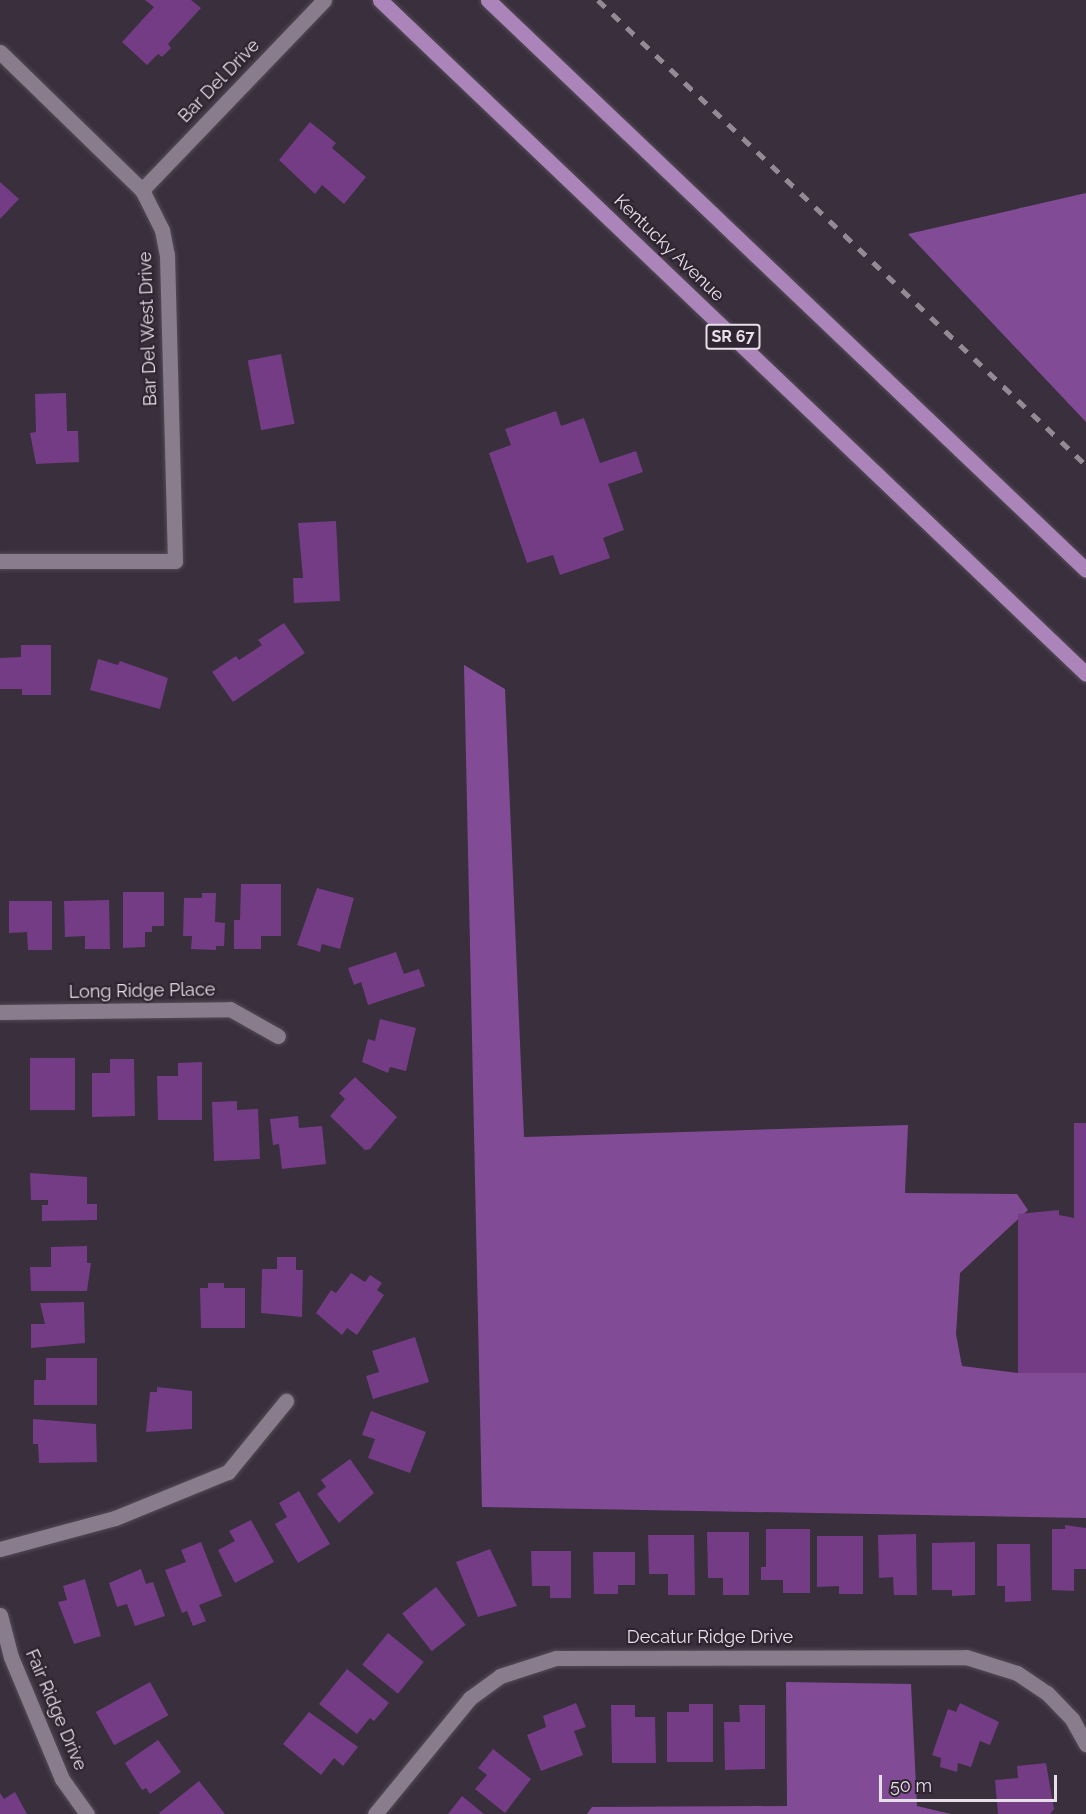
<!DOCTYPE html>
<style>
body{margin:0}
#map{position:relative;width:1086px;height:1814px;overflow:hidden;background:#392f3d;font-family:Raleway,sans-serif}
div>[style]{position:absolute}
.forest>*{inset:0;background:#824b95}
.building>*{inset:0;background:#733c85;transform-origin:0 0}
.roads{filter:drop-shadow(0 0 2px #534b56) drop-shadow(0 0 2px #534b56)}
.minor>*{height:15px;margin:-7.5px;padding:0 7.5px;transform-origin:7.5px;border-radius:7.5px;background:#897d8d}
.major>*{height:15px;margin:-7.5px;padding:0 7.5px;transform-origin:7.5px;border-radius:7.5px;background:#ab84b9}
.rail>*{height:4.5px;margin-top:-2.25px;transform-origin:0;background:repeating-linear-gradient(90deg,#938a96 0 10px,transparent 0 20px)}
span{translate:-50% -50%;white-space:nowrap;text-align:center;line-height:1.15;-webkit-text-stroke:4.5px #2f2532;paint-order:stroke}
.shield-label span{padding:2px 4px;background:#2f2532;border:2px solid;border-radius:4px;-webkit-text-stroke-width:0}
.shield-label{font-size:16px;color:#e6dfe8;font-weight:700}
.street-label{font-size:18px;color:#e6dfe8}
.scale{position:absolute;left:879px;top:1775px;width:178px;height:27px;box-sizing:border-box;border:3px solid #e6dfe8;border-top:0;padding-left:8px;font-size:18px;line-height:21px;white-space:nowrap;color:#e6dfe8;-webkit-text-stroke:4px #2f2532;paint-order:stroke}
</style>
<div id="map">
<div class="forest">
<div style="clip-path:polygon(1086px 193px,1086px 422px,908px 234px)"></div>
<div style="clip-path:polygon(464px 665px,505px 689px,524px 1137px,908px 1125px,905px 1193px,1017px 1194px,1028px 1210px,960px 1273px,956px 1334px,962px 1366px,1018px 1373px,1086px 1373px,1086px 1518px,482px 1507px)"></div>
<div style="clip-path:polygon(786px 1682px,911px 1684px,917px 1806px,951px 1814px,587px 1814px,592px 1807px,787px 1806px)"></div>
</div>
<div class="building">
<div style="clip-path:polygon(145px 0,191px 0,201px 8px,168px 44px,171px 48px,162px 57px,158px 54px,147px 65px,122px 42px,154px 7px)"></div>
<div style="clip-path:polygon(310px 122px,336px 143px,332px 148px,366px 177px,344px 204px,322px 185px,315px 194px,279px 160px)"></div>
<div style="clip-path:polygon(0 182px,19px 199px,0 219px)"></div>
<div style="left:281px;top:354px;width:71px;height:34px;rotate:79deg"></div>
<div style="clip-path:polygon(66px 393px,67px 431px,78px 431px,79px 462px,36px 464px,30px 433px,36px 432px,35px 394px)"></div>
<div style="clip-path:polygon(556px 411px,561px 426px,584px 418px,600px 463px,636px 451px,643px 472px,608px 484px,624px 530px,603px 538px,610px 558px,560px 575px,553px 555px,527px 563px,489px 453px,511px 445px,505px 429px)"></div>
<div style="clip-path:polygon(336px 521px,340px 601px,294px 603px,293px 578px,303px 578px,298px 523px)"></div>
<div style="clip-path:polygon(284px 623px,305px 653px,233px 702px,212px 672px,236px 656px,239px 660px,262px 645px,258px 640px)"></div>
<div style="clip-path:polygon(21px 645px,51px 645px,51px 695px,22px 695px,22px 689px,0 689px,0 658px,21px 657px)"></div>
<div style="clip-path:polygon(98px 659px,118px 665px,120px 661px,168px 678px,160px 709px,90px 690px)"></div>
<div style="clip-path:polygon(241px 884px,281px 884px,281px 936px,261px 936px,261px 949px,234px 949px,234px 920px,240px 920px)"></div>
<div style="clip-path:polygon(317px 888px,354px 898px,340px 949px,322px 944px,320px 952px,297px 945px)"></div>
<div style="clip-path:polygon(123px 892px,164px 892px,164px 926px,152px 926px,152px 932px,145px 932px,145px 947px,123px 948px)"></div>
<div style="clip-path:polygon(202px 893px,216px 893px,215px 922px,225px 923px,224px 946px,216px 946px,216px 950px,191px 949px,192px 936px,183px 936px,184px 898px,202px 898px)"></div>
<div style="clip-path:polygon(109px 900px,110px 949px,85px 949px,85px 936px,65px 937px,64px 901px)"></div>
<div style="clip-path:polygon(9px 901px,52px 901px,52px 950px,28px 950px,27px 932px,9px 933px)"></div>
<div style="clip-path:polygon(396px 952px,404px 974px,419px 969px,425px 986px,368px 1005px,361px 982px,354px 985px,348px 968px)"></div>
<div style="clip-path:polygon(380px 1019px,416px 1028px,406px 1071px,390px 1067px,388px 1073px,362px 1062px,368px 1039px,375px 1041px)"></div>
<div style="left:75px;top:1058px;width:52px;height:45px;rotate:90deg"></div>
<div style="clip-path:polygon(110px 1059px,134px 1059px,135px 1116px,92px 1117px,92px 1073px,110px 1073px)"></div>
<div style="clip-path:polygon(202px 1062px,202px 1120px,158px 1120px,157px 1076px,178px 1076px,178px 1063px)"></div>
<div style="clip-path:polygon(355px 1077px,397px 1117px,370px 1149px,365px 1150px,330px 1116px,345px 1099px,339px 1093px)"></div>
<div style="clip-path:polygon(237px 1101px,237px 1110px,258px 1109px,260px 1159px,214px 1161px,212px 1102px)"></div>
<div style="clip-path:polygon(298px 1116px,299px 1128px,322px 1126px,326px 1164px,282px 1169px,279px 1144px,273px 1145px,270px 1119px)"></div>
<div style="clip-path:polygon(1074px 1123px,1086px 1123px,1086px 1373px,1018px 1373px,1018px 1214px,1059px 1210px,1059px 1215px,1074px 1218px)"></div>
<div style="clip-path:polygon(30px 1173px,87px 1177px,87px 1204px,97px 1204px,97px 1220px,42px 1221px,42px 1205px,48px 1205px,48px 1200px,31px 1200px)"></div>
<div style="clip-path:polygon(87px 1246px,87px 1263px,91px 1263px,87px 1291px,31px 1291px,30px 1267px,51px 1267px,51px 1247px)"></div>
<div style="clip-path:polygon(277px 1257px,296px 1257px,296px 1270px,303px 1270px,302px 1317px,261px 1313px,262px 1269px,277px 1269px)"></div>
<div style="clip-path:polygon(351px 1273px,365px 1282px,370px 1275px,382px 1283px,377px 1290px,384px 1295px,357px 1335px,347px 1328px,342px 1335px,316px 1313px,331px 1290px,336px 1293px)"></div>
<div style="clip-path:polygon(208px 1283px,224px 1283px,224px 1288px,245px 1288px,245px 1328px,201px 1328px,200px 1288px,208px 1288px)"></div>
<div style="clip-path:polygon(84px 1302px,85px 1343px,31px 1348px,31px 1324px,45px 1324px,40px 1303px)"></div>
<div style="clip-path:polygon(415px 1337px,429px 1382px,373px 1399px,366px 1376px,379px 1372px,372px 1351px)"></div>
<div style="clip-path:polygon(46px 1358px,97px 1358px,97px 1405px,34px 1405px,34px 1380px,46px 1380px)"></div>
<div style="clip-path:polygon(157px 1387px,192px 1391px,192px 1429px,146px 1432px,150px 1392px,157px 1392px)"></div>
<div style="clip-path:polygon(371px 1411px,426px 1432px,410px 1473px,368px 1458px,375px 1439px,362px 1435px)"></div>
<div style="clip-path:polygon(33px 1419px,96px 1424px,97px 1462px,39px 1463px,38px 1444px,33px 1444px)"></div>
<div style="clip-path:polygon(350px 1459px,374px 1493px,339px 1523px,317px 1494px,326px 1487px,321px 1480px)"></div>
<div style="clip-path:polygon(299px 1491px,330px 1544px,298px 1563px,275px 1524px,287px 1517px,279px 1503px)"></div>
<div style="clip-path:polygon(251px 1520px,274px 1562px,235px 1583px,218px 1550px,235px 1541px,229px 1531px)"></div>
<div style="clip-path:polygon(1065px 1525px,1086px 1528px,1086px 1569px,1074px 1569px,1074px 1591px,1052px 1590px,1052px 1529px,1065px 1529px)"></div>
<div style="clip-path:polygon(766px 1529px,810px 1529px,810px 1593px,783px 1593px,783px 1580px,761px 1580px,761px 1567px,766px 1567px)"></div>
<div style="clip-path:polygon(707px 1532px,749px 1532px,749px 1595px,723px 1595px,723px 1578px,708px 1578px)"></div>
<div style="clip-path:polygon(916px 1534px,917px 1595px,894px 1595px,893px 1577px,879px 1578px,878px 1535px)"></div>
<div style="clip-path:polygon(648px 1535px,694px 1535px,695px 1595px,668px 1595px,668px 1574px,649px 1574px)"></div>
<div style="clip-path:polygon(817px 1536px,863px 1536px,863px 1594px,839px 1594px,839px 1586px,817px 1587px)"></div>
<div style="clip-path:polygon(201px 1542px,222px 1596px,199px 1605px,206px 1621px,193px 1626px,187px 1611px,182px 1613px,165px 1570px,186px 1562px,181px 1550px)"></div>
<div style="clip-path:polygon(975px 1542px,975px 1595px,952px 1596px,952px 1590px,932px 1590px,932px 1543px)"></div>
<div style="clip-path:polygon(997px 1544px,1030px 1544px,1031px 1601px,1005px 1602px,1005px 1586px,997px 1586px)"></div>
<div style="clip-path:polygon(490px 1549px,517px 1606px,478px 1617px,456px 1562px)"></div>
<div style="clip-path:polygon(531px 1551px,571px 1551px,571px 1598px,550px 1598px,550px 1586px,532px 1586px)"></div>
<div style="clip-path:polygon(593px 1552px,635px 1552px,635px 1585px,618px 1585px,618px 1594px,594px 1594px)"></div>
<div style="clip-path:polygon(141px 1569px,146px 1584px,153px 1582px,165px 1616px,135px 1626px,127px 1604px,117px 1607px,109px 1583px)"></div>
<div style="clip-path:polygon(85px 1579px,101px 1636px,74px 1644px,58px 1602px,67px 1600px,63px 1586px)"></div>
<div style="left:436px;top:1587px;width:48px;height:43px;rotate:52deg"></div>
<div style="left:388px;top:1633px;width:46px;height:41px;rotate:39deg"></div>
<div style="clip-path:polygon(347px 1669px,389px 1703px,374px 1721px,370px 1718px,357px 1734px,319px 1704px)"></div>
<div style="left:150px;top:1682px;width:38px;height:62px;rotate:61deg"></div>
<div style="clip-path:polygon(576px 1703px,586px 1727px,574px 1731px,583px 1755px,541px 1771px,527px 1735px,546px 1727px,543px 1716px)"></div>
<div style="clip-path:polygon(960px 1703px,999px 1722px,990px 1745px,980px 1741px,971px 1767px,958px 1763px,957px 1772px,940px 1767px,941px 1758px,932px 1755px,948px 1709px,956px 1712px)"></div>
<div style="clip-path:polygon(689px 1704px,713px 1704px,713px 1762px,667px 1762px,667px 1712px,689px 1712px)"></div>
<div style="clip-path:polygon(611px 1705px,635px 1705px,635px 1717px,655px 1717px,656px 1763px,612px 1763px)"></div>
<div style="clip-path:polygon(739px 1705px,765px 1705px,765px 1769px,725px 1770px,724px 1722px,740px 1722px)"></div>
<div style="clip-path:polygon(309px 1712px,358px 1747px,343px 1766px,334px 1758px,321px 1775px,283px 1744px)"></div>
<div style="clip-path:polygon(158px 1740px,181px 1772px,150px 1794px,146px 1788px,142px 1790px,125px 1763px)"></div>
<div style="clip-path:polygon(493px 1749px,531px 1779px,505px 1813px,475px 1789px,487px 1775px,478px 1768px)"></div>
<div style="clip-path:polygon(1046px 1763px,1054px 1809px,1050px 1814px,998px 1814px,995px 1780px,1018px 1778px,1017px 1766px)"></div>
<div style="clip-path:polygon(199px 1781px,225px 1814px,160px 1814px,159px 1813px)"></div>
<div style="clip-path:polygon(15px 1792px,27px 1814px,0 1814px,0 1793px,4px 1799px)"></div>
<div style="clip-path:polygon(462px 1796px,484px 1814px,448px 1814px)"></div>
</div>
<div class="roads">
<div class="minor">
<div style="left:0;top:52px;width:198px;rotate:44.2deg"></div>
<div style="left:142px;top:190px;width:45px;rotate:63.4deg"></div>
<div style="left:162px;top:230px;width:25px;rotate:79deg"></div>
<div style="left:167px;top:255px;width:306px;rotate:88.5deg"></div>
<div style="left:175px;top:561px;width:175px;rotate:180deg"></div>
<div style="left:142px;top:190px;width:263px;rotate:-46.2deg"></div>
<div style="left:0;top:1012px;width:230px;rotate:-0.7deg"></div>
<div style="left:230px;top:1009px;width:55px;rotate:29.4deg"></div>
<div style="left:0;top:1549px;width:119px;rotate:-15.1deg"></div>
<div style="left:115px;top:1518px;width:122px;rotate:-22.2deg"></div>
<div style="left:228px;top:1472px;width:92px;rotate:-50.8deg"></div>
<div style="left:0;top:1615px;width:43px;rotate:75.3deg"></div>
<div style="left:11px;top:1657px;width:132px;rotate:67.3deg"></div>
<div style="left:62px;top:1779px;width:43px;rotate:54.5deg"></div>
<div style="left:375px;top:1814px;width:150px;rotate:-50.7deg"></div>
<div style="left:470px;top:1698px;width:37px;rotate:-36deg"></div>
<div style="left:500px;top:1676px;width:59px;rotate:-17.8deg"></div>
<div style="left:556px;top:1658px;width:410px;rotate:-0.1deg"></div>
<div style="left:966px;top:1657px;width:53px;rotate:17.4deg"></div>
<div style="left:1017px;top:1673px;width:36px;rotate:34deg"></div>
<div style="left:1047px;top:1693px;width:36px;rotate:46deg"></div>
<div style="left:1072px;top:1719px;width:29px;rotate:61deg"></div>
</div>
<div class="major">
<div style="left:380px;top:0;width:976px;rotate:43.67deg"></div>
<div style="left:488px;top:0;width:826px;rotate:43.63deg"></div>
</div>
</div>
<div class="rail">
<div style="left:598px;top:0;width:674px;rotate:43.62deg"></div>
</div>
<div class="shield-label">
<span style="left:733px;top:337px">SR 67</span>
</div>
<div class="street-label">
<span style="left:219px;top:81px;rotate:-46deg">Bar Del Drive</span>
<span style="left:669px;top:248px;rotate:44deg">Kentucky Avenue</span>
<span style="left:148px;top:329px;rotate:-92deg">Bar Del West Drive</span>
<span style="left:142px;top:991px;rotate:-1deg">Long Ridge Place</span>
<span style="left:710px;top:1637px">Decatur Ridge Drive</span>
<span style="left:56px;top:1710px;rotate:67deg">Fair Ridge Drive</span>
</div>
<div class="scale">50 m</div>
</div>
